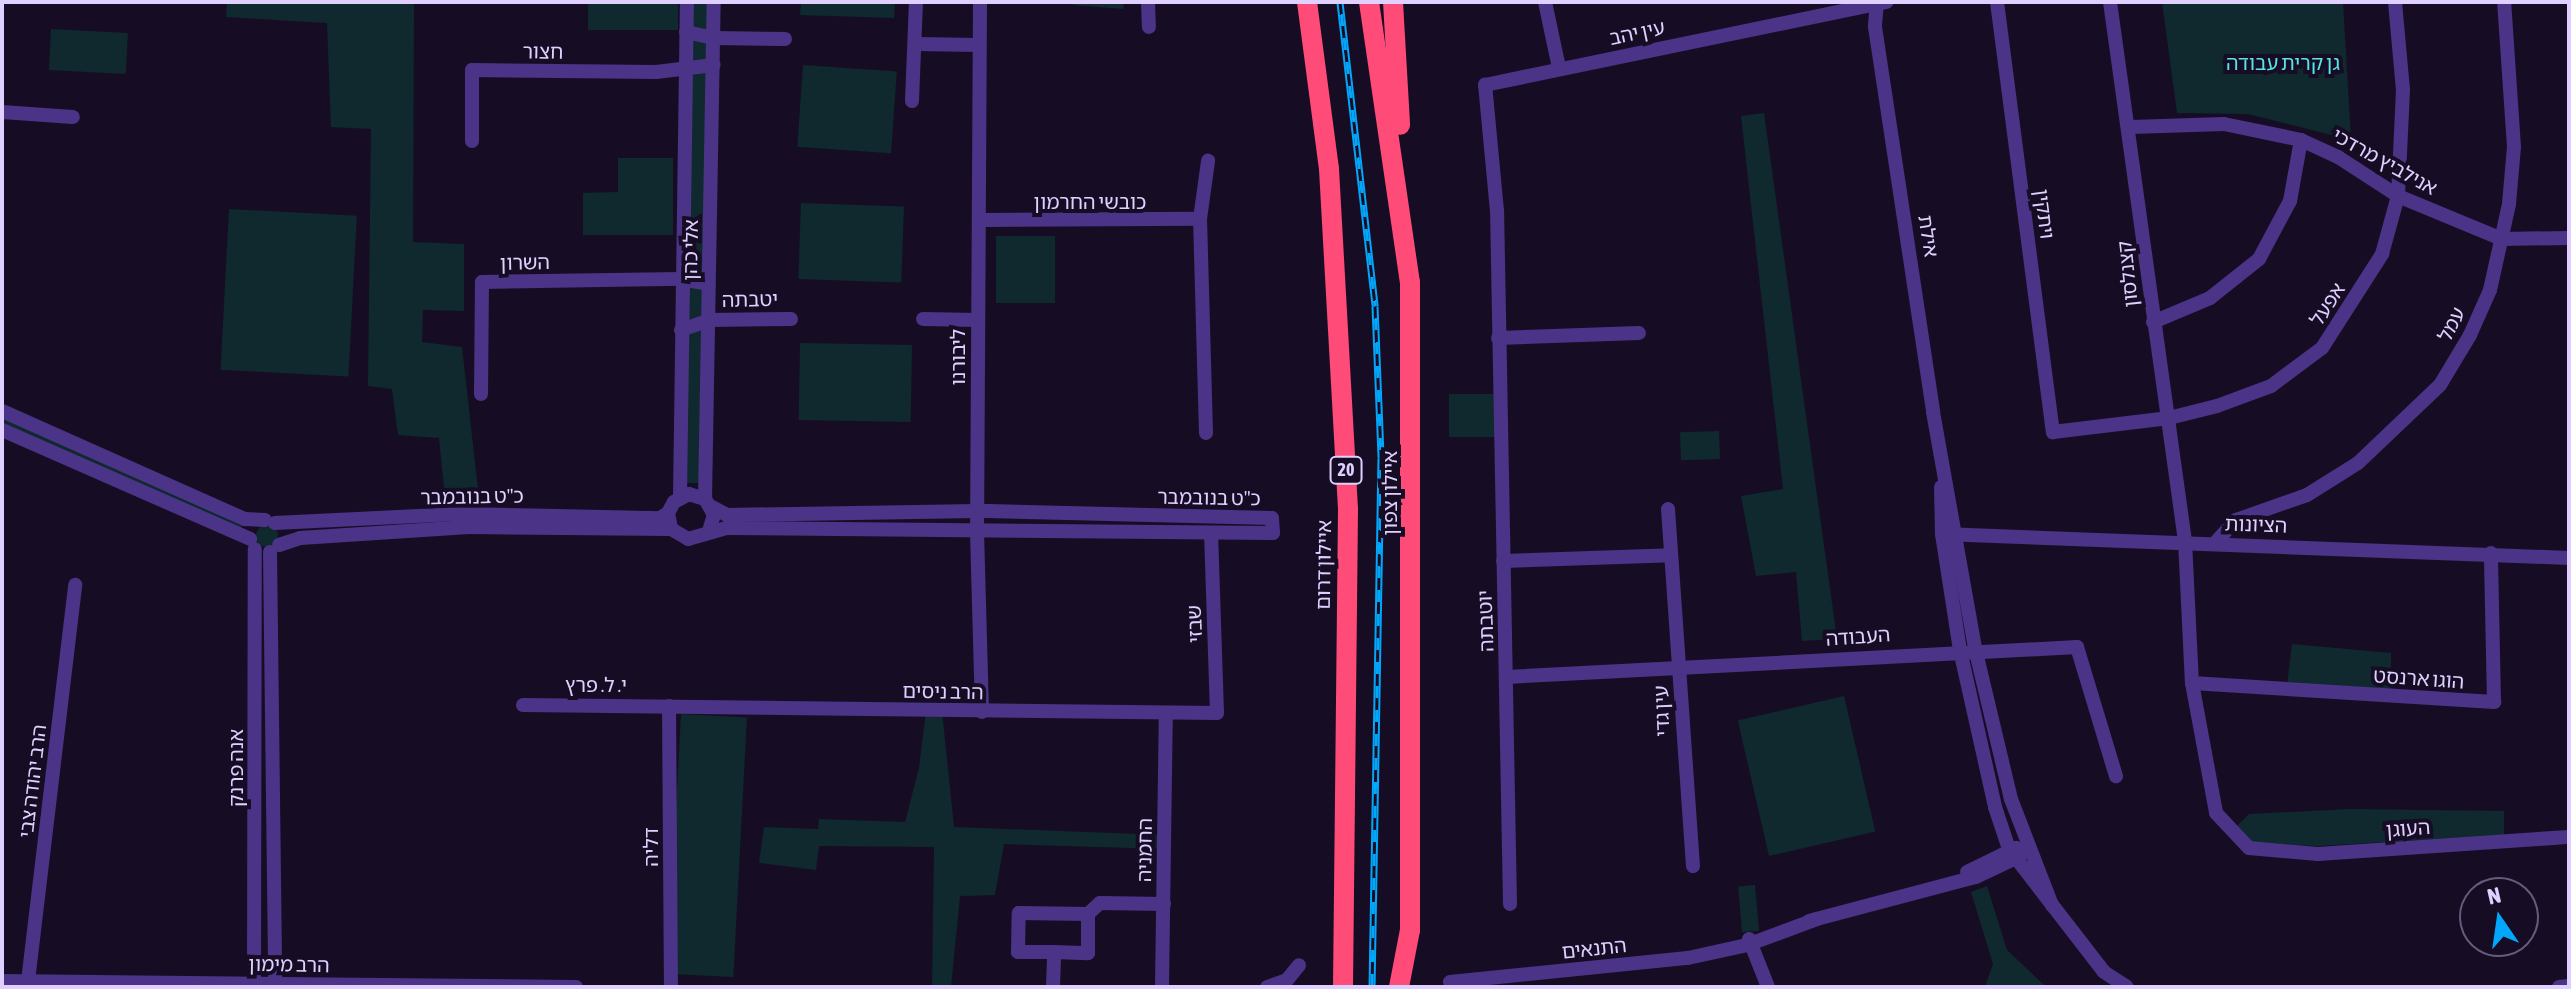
<!DOCTYPE html>
<meta charset="utf-8">
<style>
body{margin:0}
#map{position:relative;width:2571px;height:989px;overflow:hidden;background:#160d25;font-family:"Asap Condensed","Noto Sans Hebrew",sans-serif}
div>[style]{position:absolute}
.green>*{inset:0;background:#0f292f;transform-origin:0 0}
.round{border-radius:50%}
.minor>*{height:14px;margin:-7px;padding:0 7px;transform-origin:7px;border-radius:7px;background:#4b3487}
.highway>*{height:20px;margin:-10px;padding:0 10px;transform-origin:10px;border-radius:10px;background:#ff4b77}
.rail>*{height:7px;margin-top:-3.5px;transform-origin:0;background:repeating-linear-gradient(90deg,#160d25 0 12px,#00a7fb 0 24px);box-sizing:border-box;border-block:2px solid #00a7fb}
span{translate:-50% -50%;white-space:nowrap;text-align:center;line-height:1.15;-webkit-text-stroke:8px #160d25;paint-order:stroke}
.shield-label span{padding:2px 6px;background:#160d25;border:2px solid;border-radius:6px;-webkit-text-stroke-width:0}
.shield-label{font-size:18px;color:#e0d0ff;font-weight:700}
.street-label{font-size:20px;color:#e0d0ff}
.park-label{font-size:20px;color:#54e7e5}
.frame{position:absolute;inset:0;border:4px solid #e0d0ff;pointer-events:none}
.north{position:absolute;left:2459px;top:877px;width:80px;height:80px;box-sizing:border-box;background:#160d25;border:2px solid #675b7c;border-radius:50%;rotate:347deg;font-size:22px;font-weight:700;line-height:32px;text-align:center;color:#e0d0ff}
.north::after{content:'';display:block;margin:auto;width:28px;height:36px;background:#00a7fb;clip-path:polygon(50% 0,100% 100%,50% 72%,0 100%)}
</style>
<div id="map">
<div class="green">
<div style="clip-path:polygon(227px 2px,414px 2px,413px 242px,464px 244px,464px 311px,423px 310px,422px 342px,462px 347px,480px 507px,446px 507px,439px 438px,398px 435px,392px 389px,368px 386px,371px 129px,331px 127px,327px 23px,226px 17px)"></div>
<div style="left:588px;top:2px;width:90px;height:28px"></div>
<div style="clip-path:polygon(687px 2px,714px 2px,704px 483px,684px 483px)"></div>
<div style="clip-path:polygon(801px 2px,895px 2px,894px 18px,800px 15px)"></div>
<div style="clip-path:polygon(1073px 2px,1124px 2px,1123px 9px,1073px 5px)"></div>
<div style="clip-path:polygon(2162px 2px,2343px 2px,2351px 140px,2248px 114px,2177px 113px)"></div>
<div style="left:51px;top:29px;width:77px;height:41px;rotate:3deg"></div>
<div style="left:803px;top:65px;width:94px;height:82px;rotate:4deg"></div>
<div style="clip-path:polygon(1764px 113px,1837px 639px,1802px 641px,1796px 572px,1756px 576px,1741px 496px,1783px 489px,1741px 116px)"></div>
<div style="clip-path:polygon(618px 158px,673px 158px,673px 235px,583px 235px,583px 193px,618px 192px)"></div>
<div style="left:801px;top:203px;width:103px;height:76px;rotate:2deg"></div>
<div style="left:229px;top:209px;width:128px;height:161px;rotate:3deg"></div>
<div style="left:996px;top:236px;width:59px;height:67px"></div>
<div style="left:800px;top:343px;width:112px;height:77px;rotate:1deg"></div>
<div style="left:1449px;top:394px;width:51px;height:43px"></div>
<div style="clip-path:polygon(2px 411px,245px 519px,239px 532px,2px 430px)"></div>
<div style="left:1719px;top:431px;width:28px;height:39px;rotate:88deg"></div>
<div class="round" style="left:256px;top:525px;width:22px;height:22px"></div>
<div style="clip-path:polygon(2292px 644px,2391px 653px,2391px 690px,2287px 685px)"></div>
<div style="left:1844px;top:696px;width:139px;height:109px;rotate:77deg"></div>
<div style="clip-path:polygon(926px 711px,942px 711px,954px 827px,1164px 835px,1164px 849px,1004px 844px,995px 895px,960px 896px,951px 987px,932px 987px,934px 847px,819px 846px,816px 870px,759px 863px,764px 827px,818px 829px,819px 819px,905px 822px,919px 768px)"></div>
<div style="left:681px;top:714px;width:66px;height:260px;rotate:3deg"></div>
<div style="clip-path:polygon(2350px 809px,2504px 811px,2504px 835px,2318px 846px,2252px 843px,2237px 826px,2249px 814px)"></div>
<div style="left:1755px;top:885px;width:46px;height:17px;rotate:85deg"></div>
<div style="clip-path:polygon(1987px 886px,2007px 950px,2046px 987px,1985px 987px,1993px 964px,1971px 892px)"></div>
</div>
<div class="minor">
<div style="left:980px;top:2px;width:530px;rotate:90.32deg"></div>
<div style="left:977px;top:532px;width:180px;rotate:88.4deg"></div>
<div style="left:1148px;top:2px;width:25px;rotate:88deg"></div>
<div style="left:1545px;top:2px;width:67px;rotate:78deg"></div>
<div style="left:1877px;top:2px;width:25px;rotate:95deg"></div>
<div style="left:1875px;top:27px;width:389px;rotate:81.4deg"></div>
<div style="left:1933px;top:412px;width:240px;rotate:79.9deg"></div>
<div style="left:1975px;top:648px;width:155px;rotate:76.6deg"></div>
<div style="left:2011px;top:799px;width:114px;rotate:68.9deg"></div>
<div style="left:1997px;top:2px;width:434px;rotate:82.6deg"></div>
<div style="left:2053px;top:432px;width:117px;rotate:-6.9deg"></div>
<div style="left:2169px;top:418px;width:49px;rotate:-14deg"></div>
<div style="left:2217px;top:406px;width:58px;rotate:-20.3deg"></div>
<div style="left:2271px;top:386px;width:64px;rotate:-36.7deg"></div>
<div style="left:2322px;top:348px;width:112px;rotate:-57.4deg"></div>
<div style="left:2382px;top:254px;width:60px;rotate:-74.6deg"></div>
<div style="left:2398px;top:196px;width:106px;rotate:-87.3deg"></div>
<div style="left:2403px;top:90px;width:88px;rotate:-95.2deg"></div>
<div style="left:2110px;top:2px;width:544px;rotate:82.08deg"></div>
<div style="left:2185px;top:541px;width:142px;rotate:87.2deg"></div>
<div style="left:2192px;top:683px;width:132px;rotate:79.5deg"></div>
<div style="left:2216px;top:813px;width:48px;rotate:46.7deg"></div>
<div style="left:2249px;top:848px;width:69px;rotate:5deg"></div>
<div style="left:2318px;top:854px;width:252px;rotate:-3.9deg"></div>
<div style="left:686px;top:32px;width:29px;rotate:12deg"></div>
<div style="left:714px;top:38px;width:71px;rotate:0.8deg"></div>
<div style="left:916px;top:44px;width:62px;rotate:0.9deg"></div>
<div style="left:912px;top:101px;width:99px;rotate:-87.7deg"></div>
<div style="left:2px;top:112px;width:71px;rotate:4deg"></div>
<div style="left:2131px;top:127px;width:93px;rotate:-1.8deg"></div>
<div style="left:2224px;top:124px;width:79px;rotate:11.7deg"></div>
<div style="left:2301px;top:140px;width:41px;rotate:24.7deg"></div>
<div style="left:2338px;top:157px;width:72px;rotate:33deg"></div>
<div style="left:2398px;top:196px;width:113px;rotate:22.5deg"></div>
<div style="left:2502px;top:239px;width:67px;rotate:-0.9deg"></div>
<div style="left:472px;top:141px;width:71px;rotate:-90deg"></div>
<div style="left:472px;top:70px;width:184px;rotate:0.6deg"></div>
<div style="left:656px;top:72px;width:58px;rotate:-6.9deg"></div>
<div style="left:979px;top:220px;width:221px;rotate:-0.3deg"></div>
<div style="left:923px;top:319px;width:54px;rotate:1.1deg"></div>
<div style="left:2153px;top:322px;width:62px;rotate:-22.8deg"></div>
<div style="left:2210px;top:298px;width:63px;rotate:-38.5deg"></div>
<div style="left:2259px;top:259px;width:66px;rotate:-61.9deg"></div>
<div style="left:2290px;top:201px;width:62px;rotate:-79.8deg"></div>
<div style="left:681px;top:330px;width:31px;rotate:-19deg"></div>
<div style="left:710px;top:320px;width:81px;rotate:-0.7deg"></div>
<div style="left:1498px;top:338px;width:141px;rotate:-2deg"></div>
<div style="left:481px;top:394px;width:112px;rotate:-89.5deg"></div>
<div style="left:482px;top:282px;width:199px;rotate:-0.9deg"></div>
<div style="left:681px;top:279px;width:28px;rotate:10deg"></div>
<div style="left:2px;top:411px;width:266px;rotate:24deg"></div>
<div style="left:245px;top:519px;width:20px;rotate:3deg"></div>
<div style="left:2px;top:430px;width:271px;rotate:23.7deg"></div>
<div style="left:1206px;top:433px;width:214px;rotate:-91.6deg"></div>
<div style="left:1200px;top:219px;width:59px;rotate:-82.1deg"></div>
<div style="left:1941px;top:487px;width:47px;rotate:88.8deg"></div>
<div style="left:1942px;top:534px;width:117px;rotate:81.2deg"></div>
<div style="left:1960px;top:650px;width:161px;rotate:77.4deg"></div>
<div style="left:1995px;top:807px;width:44px;rotate:71.6deg"></div>
<div style="left:2009px;top:849px;width:155px;rotate:52.3deg"></div>
<div style="left:2104px;top:972px;width:27px;rotate:33deg"></div>
<div style="left:680px;top:497px;width:495px;rotate:-89.2deg"></div>
<div style="left:705px;top:499px;width:497px;rotate:-89deg"></div>
<div style="left:1668px;top:509px;width:358px;rotate:86deg"></div>
<div style="left:275px;top:523px;width:187px;rotate:-2.8deg"></div>
<div style="left:462px;top:514px;width:198px;rotate:1.2deg"></div>
<div style="left:660px;top:518px;width:9px;rotate:-32deg"></div>
<div style="left:709px;top:531px;width:17px;rotate:-73deg"></div>
<div style="left:714px;top:515px;width:18px;rotate:-119deg"></div>
<div style="left:705px;top:499px;width:17px;rotate:-163deg"></div>
<div style="left:689px;top:494px;width:17px;rotate:152deg"></div>
<div style="left:674px;top:502px;width:13px;rotate:119deg"></div>
<div style="left:668px;top:513px;width:16px;rotate:79deg"></div>
<div style="left:671px;top:529px;width:20px;rotate:30deg"></div>
<div style="left:688px;top:539px;width:40px;rotate:-16deg"></div>
<div style="left:726px;top:528px;width:547px;rotate:0.52deg"></div>
<div style="left:1273px;top:533px;width:15px;rotate:-94deg"></div>
<div style="left:1272px;top:518px;width:295px;rotate:-178.6deg"></div>
<div style="left:977px;top:511px;width:250px;rotate:179.1deg"></div>
<div style="left:727px;top:515px;width:17px;rotate:-152deg"></div>
<div style="left:1942px;top:534px;width:627px;rotate:2.19deg"></div>
<div style="left:2216px;top:542px;width:30px;rotate:-48deg"></div>
<div style="left:2236px;top:520px;width:75px;rotate:-19.4deg"></div>
<div style="left:2307px;top:495px;width:60px;rotate:-32.1deg"></div>
<div style="left:2358px;top:463px;width:113px;rotate:-43.6deg"></div>
<div style="left:2440px;top:385px;width:58px;rotate:-59deg"></div>
<div style="left:2470px;top:335px;width:49px;rotate:-66deg"></div>
<div style="left:2490px;top:290px;width:88px;rotate:-77.5deg"></div>
<div style="left:2509px;top:204px;width:57px;rotate:-85deg"></div>
<div style="left:2514px;top:147px;width:145px;rotate:-93.9deg"></div>
<div style="left:279px;top:545px;width:22px;rotate:-18deg"></div>
<div style="left:300px;top:538px;width:169px;rotate:-3.7deg"></div>
<div style="left:469px;top:527px;width:202px;rotate:0.6deg"></div>
<div style="left:270px;top:552px;width:435px;rotate:89.3deg"></div>
<div style="left:1503px;top:561px;width:168px;rotate:-2deg"></div>
<div style="left:1507px;top:677px;width:571px;rotate:-3.01deg"></div>
<div style="left:2077px;top:647px;width:135px;rotate:73.2deg"></div>
<div style="left:2192px;top:683px;width:303px;rotate:3.6deg"></div>
<div style="left:2494px;top:702px;width:149px;rotate:-91.2deg"></div>
<div style="left:523px;top:705px;width:694px;rotate:0.66deg"></div>
<div style="left:1217px;top:713px;width:179px;rotate:-91.9deg"></div>
<div style="left:669px;top:706px;width:281px;rotate:89.6deg"></div>
<div style="left:1967px;top:872px;width:55px;rotate:-26.1deg"></div>
<div style="left:1510px;top:904px;width:693px;rotate:-91.07deg"></div>
<div style="left:1497px;top:211px;width:127px;rotate:-95.4deg"></div>
<div style="left:1485px;top:85px;width:410px;rotate:-11.7deg"></div>
<div style="left:1809px;top:921px;width:173px;rotate:-14.8deg"></div>
<div style="left:1976px;top:877px;width:49px;rotate:-25.5deg"></div>
<div style="left:1749px;top:939px;width:52px;rotate:68.4deg"></div>
<div style="left:1054px;top:952px;width:34px;rotate:2deg"></div>
<div style="left:1088px;top:953px;width:39px;rotate:-90deg"></div>
<div style="left:2px;top:981px;width:574px;rotate:0.6deg"></div>
<div style="left:28px;top:981px;width:399px;rotate:-83.2deg"></div>
<div style="left:1450px;top:982px;width:239px;rotate:-5.8deg"></div>
<div style="left:1688px;top:958px;width:60px;rotate:-12.4deg"></div>
<div style="left:1747px;top:945px;width:75px;rotate:-20.4deg"></div>
<div style="left:254px;top:987px;width:438px;rotate:-89.9deg"></div>
<div style="left:1053px;top:987px;width:35px;rotate:-88deg"></div>
<div style="left:1054px;top:952px;width:36px;rotate:180deg"></div>
<div style="left:1018px;top:952px;width:39px;rotate:-89deg"></div>
<div style="left:1019px;top:913px;width:69px;rotate:0.8deg"></div>
<div style="left:1088px;top:914px;width:16px;rotate:-43deg"></div>
<div style="left:1100px;top:903px;width:64px;rotate:0.9deg"></div>
<div style="left:1162px;top:987px;width:274px;rotate:-89.2deg"></div>
<div style="left:1267px;top:987px;width:21px;rotate:-19deg"></div>
<div style="left:1287px;top:980px;width:19px;rotate:-51deg"></div>
<div style="left:2559px;top:987px;width:10px;rotate:-6deg"></div>
</div>
<div class="highway">
<div style="left:1307px;top:2px;width:168px;rotate:82.5deg"></div>
<div style="left:1329px;top:169px;width:342px;rotate:86.8deg"></div>
<div style="left:1348px;top:510px;width:477px;rotate:90.6deg"></div>
<div style="left:1369px;top:2px;width:283px;rotate:81.7deg"></div>
<div style="left:1410px;top:282px;width:648px;rotate:90deg"></div>
<div style="left:1410px;top:930px;width:58px;rotate:100.9deg"></div>
<div style="left:1393px;top:2px;width:123px;rotate:86.7deg"></div>
</div>
<div class="rail">
<div style="left:1340px;top:2px;width:306px;rotate:83.4deg"></div>
<div style="left:1375px;top:306px;width:152px;rotate:87.7deg"></div>
<div style="left:1381px;top:458px;width:529px;rotate:90.97deg"></div>
</div>
<div class="shield-label">
<span style="left:1346px;top:470px">20</span>
</div>
<div class="street-label">
<span style="left:1637px;top:32px;rotate:-12deg">עין יהב</span>
<span style="left:543px;top:51px;rotate:1deg">חצור</span>
<span style="left:2385px;top:161px;rotate:29deg">אנילביץ מרדכי</span>
<span style="left:1090px;top:201px">כובשי החרמון</span>
<span style="left:2045px;top:214px;rotate:83deg">ויתקין</span>
<span style="left:1929px;top:236px;rotate:81deg">אילת</span>
<span style="left:690px;top:250px;rotate:-89deg">אלי כהן</span>
<span style="left:525px;top:262px;rotate:-1deg">השרון</span>
<span style="left:2127px;top:274px;rotate:-96deg">קצנלסון</span>
<span style="left:750px;top:299px;rotate:-1deg">יטבתה</span>
<span style="left:2327px;top:304px;rotate:-57deg">אפעל</span>
<span style="left:2451px;top:324px;rotate:-63deg">עמל</span>
<span style="left:957px;top:357px;rotate:-90deg">ליבורנו</span>
<span style="left:1389px;top:493px;rotate:-90deg">איילון צפון</span>
<span style="left:472px;top:496px;rotate:-1deg">כ"ט בנובמבר</span>
<span style="left:1209px;top:497px;rotate:1deg">כ"ט בנובמבר</span>
<span style="left:2256px;top:524px;rotate:2deg">הציונות</span>
<span style="left:1323px;top:565px;rotate:-89deg">איילון דרום</span>
<span style="left:1485px;top:621px;rotate:-92deg">יוטבתה</span>
<span style="left:1194px;top:624px;rotate:-92deg">שבזי</span>
<span style="left:1858px;top:636px;rotate:-4deg">העבודה</span>
<span style="left:2419px;top:678px;rotate:4deg">הוגו ארנסט</span>
<span style="left:596px;top:684px">י. ל. פרץ</span>
<span style="left:943px;top:691px;rotate:1deg">הרב ניסים</span>
<span style="left:1661px;top:711px;rotate:-92deg">עין גדי</span>
<span style="left:235px;top:768px;rotate:-90deg">אנה פרנק</span>
<span style="left:32px;top:781px;rotate:-83deg">הרב יהודה צבי</span>
<span style="left:2408px;top:828px;rotate:-4deg">העוגן</span>
<span style="left:650px;top:847px;rotate:-90deg">דליה</span>
<span style="left:1144px;top:850px;rotate:-89deg">החמניה</span>
<span style="left:1594px;top:948px;rotate:-6deg">התנאים</span>
<span style="left:289px;top:964px;rotate:1deg">הרב מימון</span>
</div>
<div class="park-label">
<span style="left:2283px;top:62px">גן קרית עבודה</span>
</div>
<div class="frame"></div>
<div class="north">N</div>
</div>
